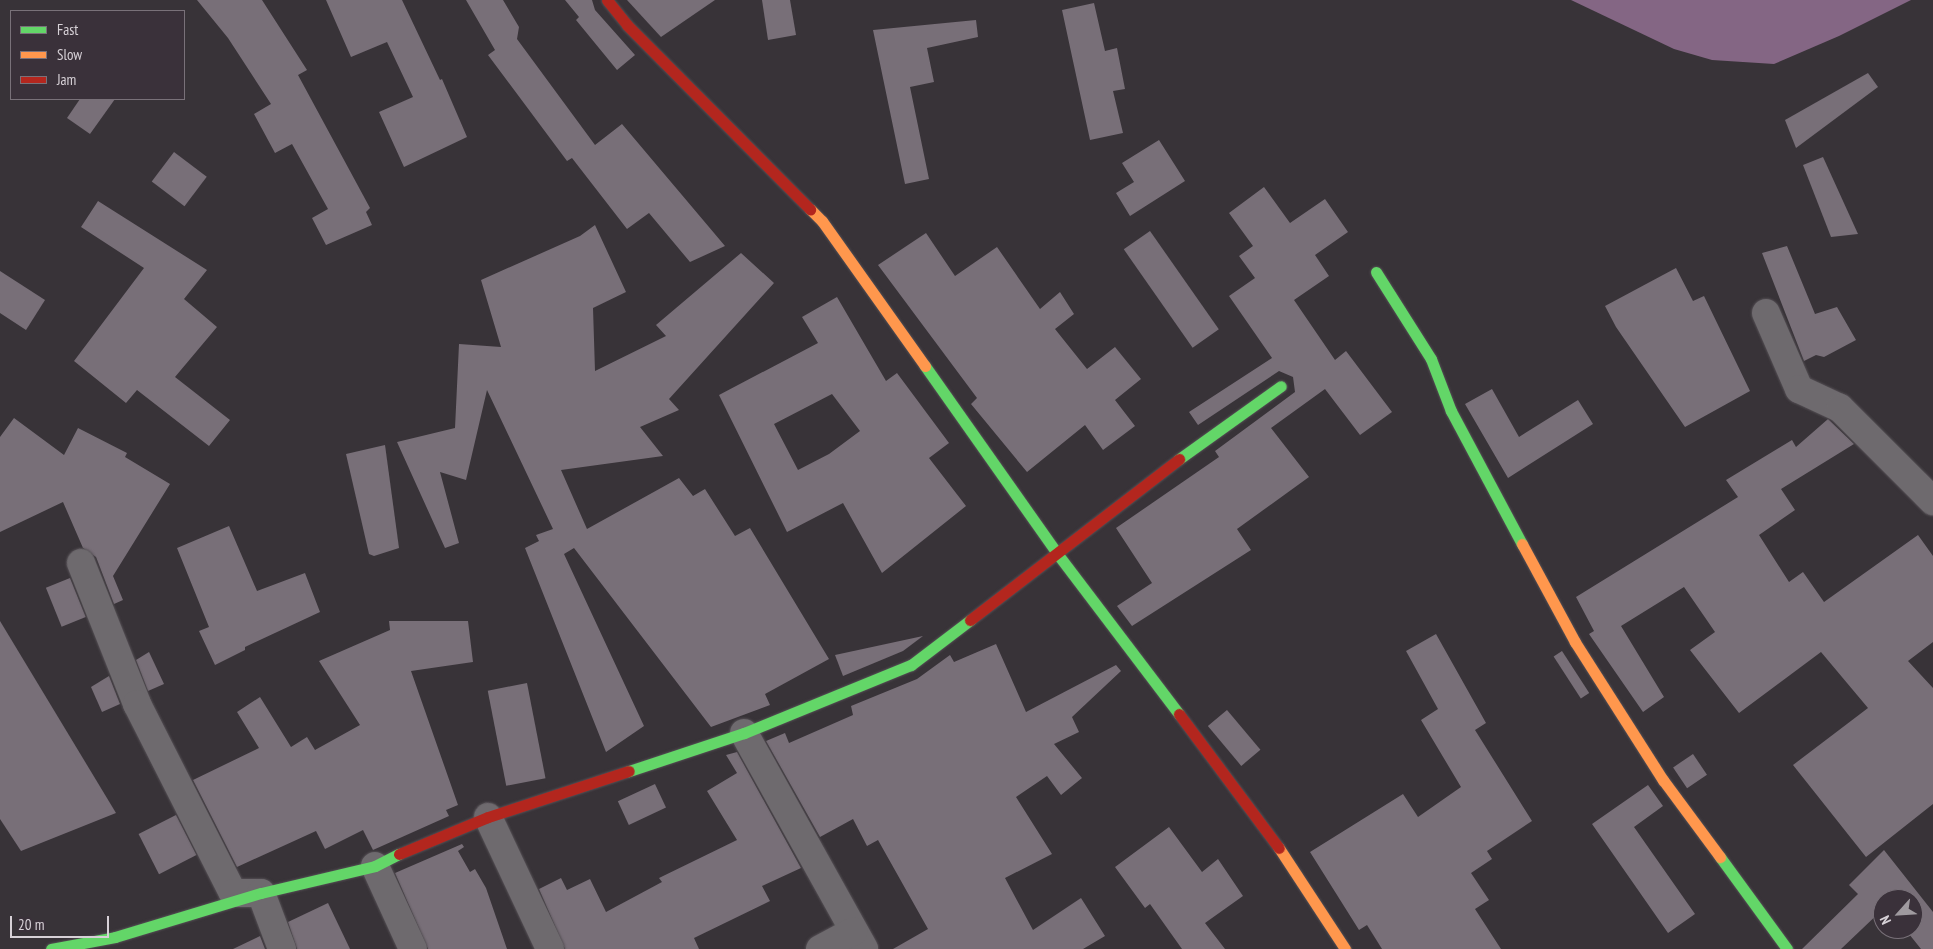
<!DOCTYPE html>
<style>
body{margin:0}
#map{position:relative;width:1933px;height:949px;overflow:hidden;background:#383338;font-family:"PT Sans Narrow",sans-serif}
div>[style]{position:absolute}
.water>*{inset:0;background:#846684}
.building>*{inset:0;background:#786f78;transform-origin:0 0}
.roads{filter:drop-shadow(0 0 1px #544f54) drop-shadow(0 0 1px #544f54)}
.street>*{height:28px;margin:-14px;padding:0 14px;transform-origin:14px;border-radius:14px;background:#6e6a6e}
.fast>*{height:11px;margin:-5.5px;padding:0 5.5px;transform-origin:5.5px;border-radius:5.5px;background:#63d668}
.slow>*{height:11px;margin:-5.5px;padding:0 5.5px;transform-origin:5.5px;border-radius:5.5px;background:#ff974d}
.jam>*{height:11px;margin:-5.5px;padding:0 5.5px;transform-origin:5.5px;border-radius:5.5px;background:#b3261e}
span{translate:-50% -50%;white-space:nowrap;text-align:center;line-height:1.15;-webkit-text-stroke:5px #3a313a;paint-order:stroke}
.legend{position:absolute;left:10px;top:10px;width:175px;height:90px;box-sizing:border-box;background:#3a313a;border:1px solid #797179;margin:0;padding:6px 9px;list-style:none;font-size:15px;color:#d7d1d7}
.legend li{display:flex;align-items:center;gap:10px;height:25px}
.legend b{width:25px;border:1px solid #797179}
.north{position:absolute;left:1873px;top:889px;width:50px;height:50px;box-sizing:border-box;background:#3a313a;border:1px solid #797179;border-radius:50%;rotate:244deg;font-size:14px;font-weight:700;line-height:20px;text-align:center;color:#d7d1d7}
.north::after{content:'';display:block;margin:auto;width:18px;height:22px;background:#9f9a9f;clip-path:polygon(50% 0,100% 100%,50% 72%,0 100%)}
.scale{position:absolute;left:10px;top:916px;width:99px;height:22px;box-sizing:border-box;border:2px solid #d7d1d7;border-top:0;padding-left:6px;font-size:15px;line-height:18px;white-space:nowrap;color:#d7d1d7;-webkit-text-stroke:4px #3a313a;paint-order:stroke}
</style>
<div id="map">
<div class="water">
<div style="clip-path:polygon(1571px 0,1911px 0,1839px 36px,1774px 64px,1712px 60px,1674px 49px)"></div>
</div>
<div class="building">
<div style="clip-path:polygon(197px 0,262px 0,307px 70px,298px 75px,370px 208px,366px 212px,372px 225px,326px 245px,312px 218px,328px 209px,292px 144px,275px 153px,254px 114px,271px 104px,228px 38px)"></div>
<div style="clip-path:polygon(326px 0,402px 0,440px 80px,442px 79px,467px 137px,404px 167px,379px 112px,413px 97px,387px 42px,351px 57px)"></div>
<div style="clip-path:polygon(466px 0,503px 0,519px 27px,517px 39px,595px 145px,622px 124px,725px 246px,690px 262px,649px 213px,627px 229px,572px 158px,567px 161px,488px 55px,495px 50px)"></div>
<div style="clip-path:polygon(565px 0,592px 0,595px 10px,635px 55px,617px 70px,576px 20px,579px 17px)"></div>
<div style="clip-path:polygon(627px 0,715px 0,661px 37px)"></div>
<div style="clip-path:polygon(762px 0,790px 0,796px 35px,768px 40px)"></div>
<div style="clip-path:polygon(1094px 3px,1105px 51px,1117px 48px,1125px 89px,1113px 91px,1123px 133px,1090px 140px,1062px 10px)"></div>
<div style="clip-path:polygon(976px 20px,978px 37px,927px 48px,934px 82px,910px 87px,929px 179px,905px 184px,873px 30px)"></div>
<div style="clip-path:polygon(1868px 73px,1878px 87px,1796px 148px,1785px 120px)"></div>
<div style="clip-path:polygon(80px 99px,115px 99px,90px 134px,67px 118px)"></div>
<div style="clip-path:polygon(1159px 140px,1185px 181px,1130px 216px,1116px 193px,1134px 182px,1122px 163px)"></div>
<div style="left:174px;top:152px;width:41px;height:37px;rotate:37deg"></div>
<div style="clip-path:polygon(1823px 157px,1858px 234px,1831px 237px,1803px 165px)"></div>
<div style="clip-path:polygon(1264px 187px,1290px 223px,1325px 199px,1348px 232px,1315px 255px,1329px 276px,1294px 300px,1335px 360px,1346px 351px,1392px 412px,1360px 435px,1325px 389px,1271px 428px,1309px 477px,1237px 529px,1251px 550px,1132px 626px,1117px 606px,1152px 583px,1116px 528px,1219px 457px,1215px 451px,1295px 392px,1293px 377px,1279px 371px,1198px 425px,1189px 412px,1272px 358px,1229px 296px,1255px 278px,1239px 256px,1253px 246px,1229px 213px)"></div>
<div style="clip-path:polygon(98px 201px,207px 270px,184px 299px,217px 327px,175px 377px,230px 420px,209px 446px,137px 390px,126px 403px,74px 361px,144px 268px,81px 227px)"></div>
<div style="clip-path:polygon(595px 225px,626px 292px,593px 308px,595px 371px,666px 336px,656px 325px,741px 253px,774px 283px,669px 399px,679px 410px,640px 427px,663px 456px,561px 470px,587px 529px,679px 478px,693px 496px,705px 489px,735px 536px,750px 528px,829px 659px,765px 694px,770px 705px,711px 727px,574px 548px,564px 554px,644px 726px,606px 752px,525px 548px,539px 541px,536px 535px,553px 529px,487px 390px,466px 480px,440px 472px,459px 543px,445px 548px,397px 442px,455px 428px,459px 344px,501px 347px,481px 280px,580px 236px)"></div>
<div style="left:1150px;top:231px;width:120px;height:32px;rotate:55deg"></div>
<div style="clip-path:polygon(926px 233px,955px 276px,997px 247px,1040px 309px,1060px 292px,1074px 314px,1055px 329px,1087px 369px,1115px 347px,1141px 379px,1115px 400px,1135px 426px,1103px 450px,1085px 425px,1027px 472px,971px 404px,977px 398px,878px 265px)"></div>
<div style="clip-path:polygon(1787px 246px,1815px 314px,1837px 307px,1856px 340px,1824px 357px,1816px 355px,1804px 361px,1762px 253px)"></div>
<div style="clip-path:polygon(1676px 268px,1693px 301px,1704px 296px,1750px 391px,1685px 427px,1616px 327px,1605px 306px)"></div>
<div style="clip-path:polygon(0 271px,45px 300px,26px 330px,0 313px)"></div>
<div style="clip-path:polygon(evenodd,837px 297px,886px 381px,897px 373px,949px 443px,929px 458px,966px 506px,882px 573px,843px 503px,787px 532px,719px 395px,818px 343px,802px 317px,837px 297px,832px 394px,860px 431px,829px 454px,798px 470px,774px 424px,832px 394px)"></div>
<div style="clip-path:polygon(1492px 389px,1519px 437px,1578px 400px,1593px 424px,1508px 478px,1465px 404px)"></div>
<div style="clip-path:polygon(14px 418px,64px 455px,78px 428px,127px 453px,125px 457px,170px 484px,113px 576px,123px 600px,114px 604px,96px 557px,83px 548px,63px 502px,0 532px,0 437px)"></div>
<div style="clip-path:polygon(1828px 419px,1854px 444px,1781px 489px,1795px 510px,1759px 535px,1789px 582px,1803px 572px,1824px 602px,1918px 535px,1933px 556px,1933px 642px,1908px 661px,1933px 688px,1933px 804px,1866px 857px,1793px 765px,1868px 708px,1821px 652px,1739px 713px,1690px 650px,1715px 632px,1684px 587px,1621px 626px,1664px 697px,1643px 712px,1589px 634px,1594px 631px,1576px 597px,1738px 497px,1726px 480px,1792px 440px,1796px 447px)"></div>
<div style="clip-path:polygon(385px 445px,399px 548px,374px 556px,369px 554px,346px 454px)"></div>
<div style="clip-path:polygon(229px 526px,257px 591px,305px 573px,320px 612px,245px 647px,245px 650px,215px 665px,199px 631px,209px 627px,177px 548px)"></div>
<div style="left:70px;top:578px;width:42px;height:26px;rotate:68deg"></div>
<div style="clip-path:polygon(0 621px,116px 813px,21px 851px,0 819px)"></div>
<div style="clip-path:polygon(389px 621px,468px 621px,473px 662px,411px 671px,458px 805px,446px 810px,449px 816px,373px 850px,363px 830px,325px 849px,316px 831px,237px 867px,193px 780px,259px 748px,237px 712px,260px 697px,291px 747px,307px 737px,315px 750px,360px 725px,319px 661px,390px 630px)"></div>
<div style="clip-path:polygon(1436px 634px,1486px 723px,1475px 730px,1532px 821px,1487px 851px,1492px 859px,1471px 873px,1489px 900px,1475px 909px,1501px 949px,1382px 949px,1367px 925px,1359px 930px,1310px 852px,1403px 794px,1418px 817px,1461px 787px,1421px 720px,1438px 709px,1406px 651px)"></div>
<div style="clip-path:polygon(923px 636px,903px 651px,843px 676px,835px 655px)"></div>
<div style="clip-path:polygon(996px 644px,1026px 712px,1116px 665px,1121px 671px,1072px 717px,1079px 732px,1054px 744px,1082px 778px,1061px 795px,1047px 776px,1016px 797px,1052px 854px,1005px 878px,1033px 930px,1081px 898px,1105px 936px,1083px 949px,893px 949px,928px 929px,878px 840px,867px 846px,853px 819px,820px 837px,766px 741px,785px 733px,789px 743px,853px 715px,851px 706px,917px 679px,950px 655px,954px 662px)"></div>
<div style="left:1562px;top:651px;width:50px;height:10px;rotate:57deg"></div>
<div style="clip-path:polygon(149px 652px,164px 684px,148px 691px,136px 660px)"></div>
<div style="clip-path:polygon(109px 676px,120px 704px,102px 712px,91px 687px)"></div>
<div style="left:527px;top:683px;width:97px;height:40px;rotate:79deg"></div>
<div style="left:1227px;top:710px;width:52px;height:25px;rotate:50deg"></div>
<div style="clip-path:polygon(737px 752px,801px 868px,762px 886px,770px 901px,694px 938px,699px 949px,565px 949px,539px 889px,561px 878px,567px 890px,590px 879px,606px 912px,662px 882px,659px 878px,737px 840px,707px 791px,737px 773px,726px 755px)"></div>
<div style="left:1693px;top:754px;width:25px;height:24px;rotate:56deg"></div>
<div style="left:655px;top:784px;width:26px;height:41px;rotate:65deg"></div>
<div style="clip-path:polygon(1648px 785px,1663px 806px,1634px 827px,1695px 914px,1668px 933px,1592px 824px)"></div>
<div style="left:176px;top:815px;width:45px;height:42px;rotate:63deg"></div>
<div style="clip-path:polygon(1169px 827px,1202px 872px,1218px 859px,1243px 896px,1205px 923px,1225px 949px,1182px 949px,1150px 904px,1145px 908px,1115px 867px)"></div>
<div style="clip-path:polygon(462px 844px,464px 847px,458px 851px,470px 872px,475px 869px,486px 888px,507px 949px,428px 949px,395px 873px)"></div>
<div style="clip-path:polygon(1884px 850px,1933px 912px,1933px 949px,1921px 949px,1905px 929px,1913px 929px,1913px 899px,1883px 899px,1883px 909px,1841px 949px,1802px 949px,1858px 894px,1849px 885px)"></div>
<div style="clip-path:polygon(328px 903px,350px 949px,297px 949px,288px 922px)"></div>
<div style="clip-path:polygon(260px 936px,265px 949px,233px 949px)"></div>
</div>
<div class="roads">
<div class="street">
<div style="left:1766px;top:313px;width:83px;rotate:66.5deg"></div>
<div style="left:1799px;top:389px;width:45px;rotate:24.9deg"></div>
<div style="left:1840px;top:408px;width:132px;rotate:45deg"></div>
<div style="left:81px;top:563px;width:152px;rotate:68.3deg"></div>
<div style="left:137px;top:704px;width:212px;rotate:63.1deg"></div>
<div style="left:233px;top:893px;width:28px"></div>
<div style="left:261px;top:893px;width:60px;rotate:69.4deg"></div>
<div style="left:744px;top:733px;width:247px;rotate:60.9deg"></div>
<div style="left:488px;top:817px;width:146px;rotate:64.8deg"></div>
<div style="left:375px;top:866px;width:91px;rotate:65.4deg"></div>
<div style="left:820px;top:949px;width:38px;rotate:-28deg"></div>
</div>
<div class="fast">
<div style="left:1376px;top:272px;width:103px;rotate:57.7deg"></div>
<div style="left:1431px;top:359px;width:56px;rotate:69deg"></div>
<div style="left:1451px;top:411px;width:151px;rotate:61.9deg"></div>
<div style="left:925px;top:366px;width:228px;rotate:54.8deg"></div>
<div style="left:1056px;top:552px;width:203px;rotate:52.8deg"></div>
<div style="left:1179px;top:459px;width:125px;rotate:-35.6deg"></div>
<div style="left:629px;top:771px;width:121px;rotate:-18.3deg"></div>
<div style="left:744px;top:733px;width:180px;rotate:-22.2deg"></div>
<div style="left:911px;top:665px;width:74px;rotate:-37.3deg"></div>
<div style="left:1720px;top:857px;width:114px;rotate:53.9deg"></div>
<div style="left:51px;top:949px;width:65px;rotate:-10.6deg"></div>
<div style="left:115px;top:937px;width:152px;rotate:-16.8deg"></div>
<div style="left:261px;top:893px;width:117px;rotate:-13.3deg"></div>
<div style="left:375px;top:866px;width:27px;rotate:-27deg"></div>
</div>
<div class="slow">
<div style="left:810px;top:209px;width:17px;rotate:45deg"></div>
<div style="left:822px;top:221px;width:178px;rotate:54.6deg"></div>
<div style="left:1522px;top:544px;width:111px;rotate:61.6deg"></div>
<div style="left:1575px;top:642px;width:164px;rotate:57.5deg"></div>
<div style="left:1663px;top:780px;width:96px;rotate:53.5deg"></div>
<div style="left:1279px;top:848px;width:121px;rotate:56.8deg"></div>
</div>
<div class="jam">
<div style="left:607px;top:0;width:32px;rotate:51deg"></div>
<div style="left:627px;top:25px;width:260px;rotate:45.2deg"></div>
<div style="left:970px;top:620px;width:264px;rotate:-37.6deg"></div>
<div style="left:1179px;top:714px;width:167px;rotate:53.3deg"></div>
<div style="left:399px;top:854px;width:96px;rotate:-22.6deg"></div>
<div style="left:488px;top:817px;width:148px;rotate:-18.1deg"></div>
</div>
</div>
<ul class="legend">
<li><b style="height:6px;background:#63d668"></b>Fast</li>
<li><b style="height:6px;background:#ff974d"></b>Slow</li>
<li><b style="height:6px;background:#b3261e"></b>Jam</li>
</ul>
<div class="north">N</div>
<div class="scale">20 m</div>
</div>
